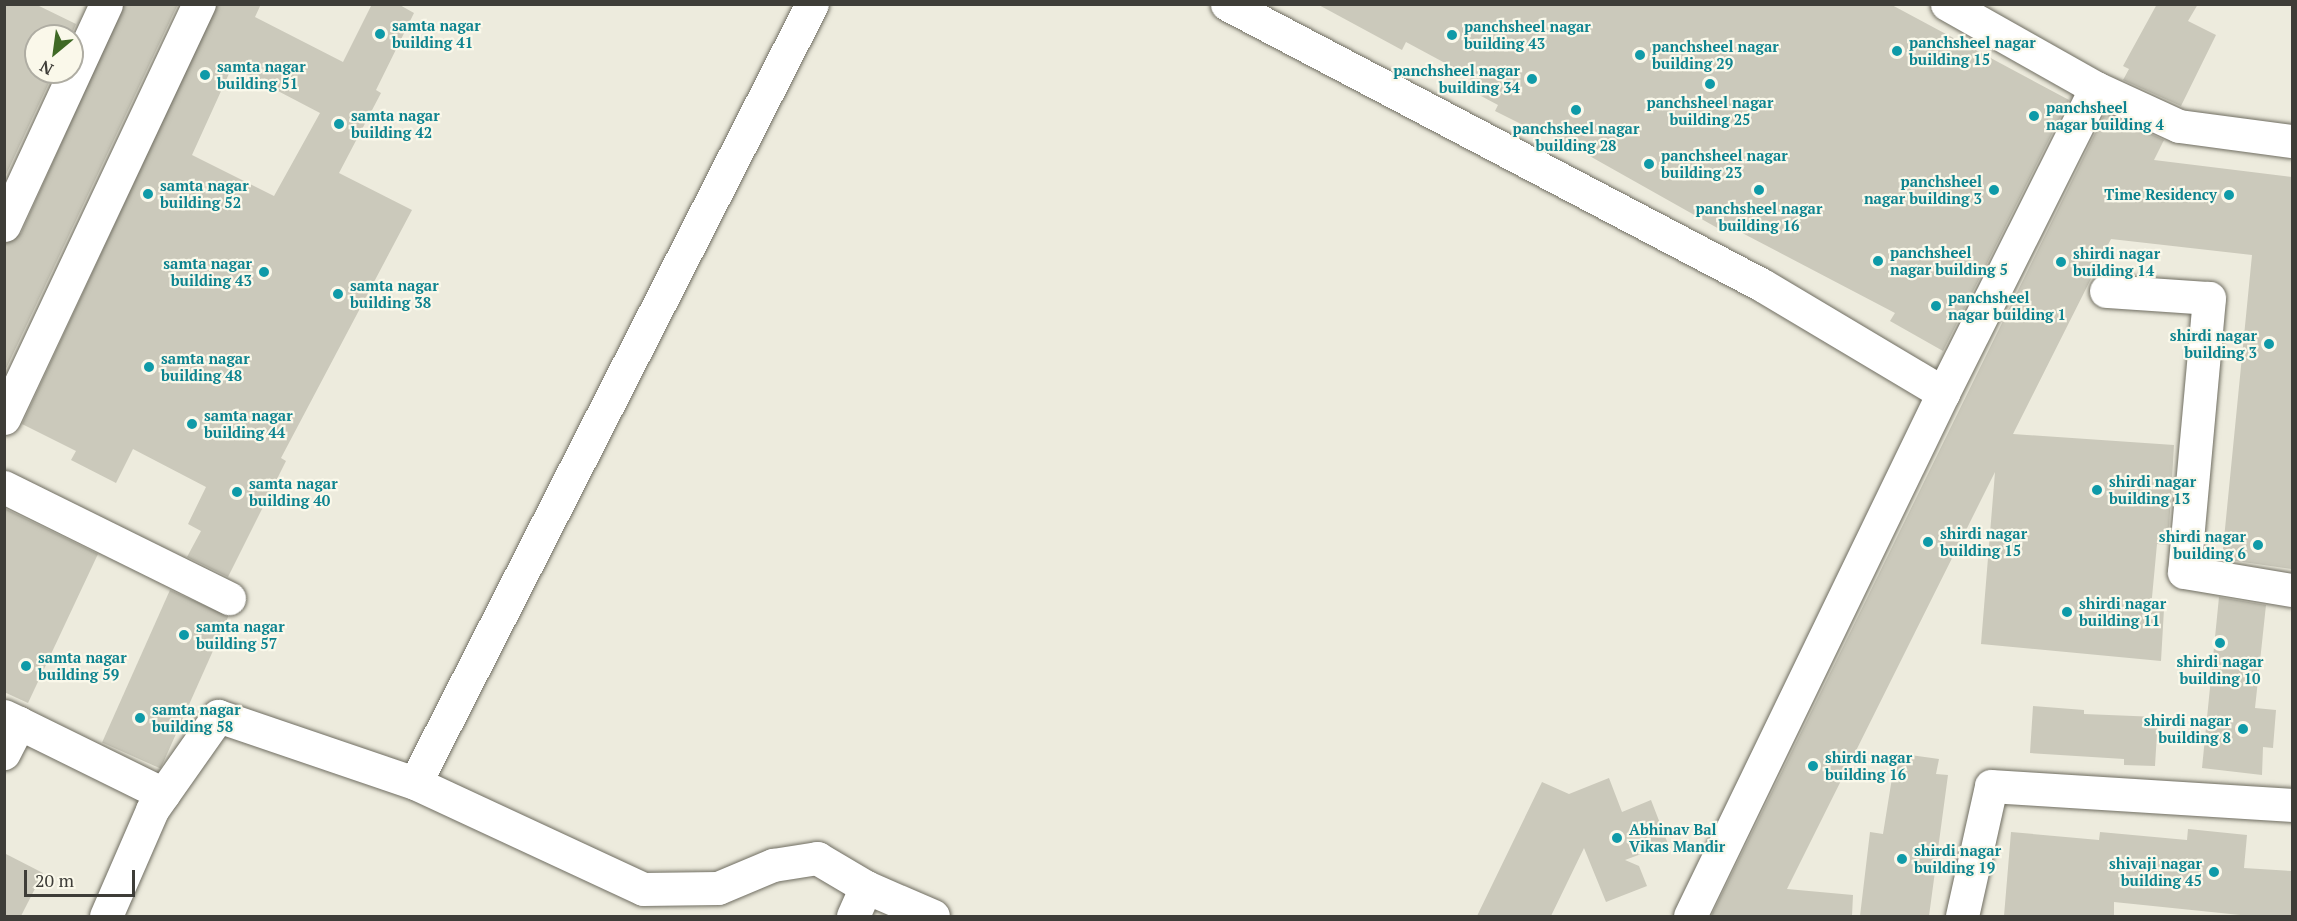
<!DOCTYPE html>
<style>
body{margin:0}
#map{position:relative;width:2297px;height:921px;overflow:hidden;background:#edebdd;font-family:"PT Serif",serif}
div>[style]{position:absolute}
.building>*{inset:0;background:#cbc9bb;transform-origin:0 0}
.roads{filter:drop-shadow(0 0 2px #6f6d61) drop-shadow(0 0 2px #6f6d61)}
.minor>*{height:33px;margin:-16.5px;padding:0 16.5px;transform-origin:16.5px;border-radius:16.5px;background:#fff}
.dots>*{width:16px;height:16px;translate:-50% -50%;box-sizing:border-box;border:3px solid #faf8ea;border-radius:50%}
span{translate:-50% -50%;white-space:nowrap;text-align:center;line-height:1.15;-webkit-text-stroke:4.5px #faf8ea;paint-order:stroke}
.culture-label{font-size:15px;color:#0d838f;font-weight:700}
.left{translate:0 -50%;text-align:left}
.right{translate:-100% -50%;text-align:right}
.frame{position:absolute;inset:0;border:6px solid #3e3d38;pointer-events:none}
.north{position:absolute;left:24px;top:24px;width:60px;height:60px;box-sizing:border-box;background:#faf8ea;border:2px solid #afada3;border-radius:50%;rotate:209deg;font-size:16px;font-weight:700;line-height:24px;text-align:center;color:#3e3d38}
.north::after{content:'';display:block;margin:auto;width:21px;height:27px;background:#3f6925;clip-path:polygon(50% 0,100% 100%,50% 72%,0 100%)}
.scale{position:absolute;left:24px;top:870px;width:111px;height:27px;box-sizing:border-box;border:3px solid #3e3d38;border-top:0;padding-left:8px;font-size:18px;line-height:21px;white-space:nowrap;color:#3e3d38;-webkit-text-stroke:4px #faf8ea;paint-order:stroke}
</style>
<div id="map">
<div class="building">
<div style="clip-path:polygon(4px 4px,35px 4px,76px 24px,71px 36px,36px 36px,36px 72px,54px 72px,4px 179px)"></div>
<div style="clip-path:polygon(124px 4px,178px 4px,4px 373px,4px 244px,21px 233px)"></div>
<div style="clip-path:polygon(evenodd,217px 4px,261px 4px,255px 17px,343px 62px,372px 4px,398px 4px,414px 13px,376px 90px,381px 93px,339px 173px,412px 210px,281px 458px,286px 461px,228px 577px,187px 557px,201px 531px,188px 524px,206px 487px,133px 449px,116px 483px,71px 460px,76px 451px,22px 424px,217px 4px,232px 67px,320px 113px,274px 196px,192px 155px,232px 67px)"></div>
<div style="clip-path:polygon(1317px 4px,1890px 4px,2069px 100px,1943px 351px,1890px 321px,1895px 313px,1725px 224px,1721px 230px,1531px 123px,1529px 128px,1495px 111px,1498px 105px,1466px 88px,1471px 77px,1406px 42px,1402px 50px)"></div>
<div style="clip-path:polygon(2157px 4px,2198px 4px,2188px 21px,2216px 35px,2181px 106px,2123px 80px,2129px 69px,2123px 66px)"></div>
<div style="clip-path:polygon(2105px 113px,2164px 140px,2154px 160px,2292px 177px,2292px 569px,2222px 559px,2252px 255px,2111px 239px,2013px 434px,2174px 445px,2168px 545px,2157px 544px,2151px 608px,2164px 609px,2161px 661px,1981px 644px,1995px 472px,1787px 889px,1853px 895px,1852px 916px,1711px 916px)"></div>
<div style="clip-path:polygon(4px 508px,98px 554px,28px 703px,4px 692px)"></div>
<div style="left:170px;top:590px;width:64px;height:167px;rotate:24deg"></div>
<div style="clip-path:polygon(2219px 597px,2266px 605px,2255px 708px,2276px 710px,2273px 748px,2263px 747px,2262px 775px,2202px 768px)"></div>
<div style="clip-path:polygon(2033px 706px,2084px 710px,2084px 714px,2158px 717px,2155px 766px,2124px 765px,2124px 759px,2030px 753px)"></div>
<div style="clip-path:polygon(1896px 753px,1939px 759px,1936px 774px,1948px 775px,1929px 916px,1860px 916px,1870px 832px,1883px 834px)"></div>
<div style="clip-path:polygon(1609px 778px,1622px 812px,1651px 800px,1668px 844px,1625px 860px,1639px 866px,1647px 886px,1606px 902px,1584px 848px,1551px 916px,1477px 916px,1542px 782px,1569px 794px)"></div>
<div style="clip-path:polygon(2188px 829px,2247px 835px,2244px 868px,2292px 871px,2292px 916px,2250px 916px,2114px 902px,2114px 916px,2004px 916px,2011px 832px,2099px 840px,2100px 832px,2187px 840px)"></div>
<div style="clip-path:polygon(4px 853px,43px 873px,21px 916px,4px 916px)"></div>
</div>
<div class="roads">
<div class="minor">
<div style="left:1227px;top:4px;width:604px;rotate:27.71deg"></div>
<div style="left:1762px;top:285px;width:211px;rotate:30.8deg"></div>
<div style="left:1947px;top:4px;width:171px;rotate:29.4deg"></div>
<div style="left:2096px;top:88px;width:91px;rotate:24.6deg"></div>
<div style="left:2179px;top:126px;width:114px;rotate:7.6deg"></div>
<div style="left:4px;top:225px;width:243px;rotate:-65.2deg"></div>
<div style="left:2106px;top:291px;width:103px;rotate:3.9deg"></div>
<div style="left:2209px;top:298px;width:275px;rotate:95.2deg"></div>
<div style="left:2184px;top:572px;width:109px;rotate:9.5deg"></div>
<div style="left:4px;top:418px;width:458px;rotate:-64.8deg"></div>
<div style="left:4px;top:487px;width:251px;rotate:26.3deg"></div>
<div style="left:4px;top:716px;width:17px;rotate:25deg"></div>
<div style="left:19px;top:723px;width:34px;rotate:117deg"></div>
<div style="left:19px;top:723px;width:161px;rotate:26.2deg"></div>
<div style="left:415px;top:783px;width:874px;rotate:-63deg"></div>
<div style="left:106px;top:916px;width:116px;rotate:-66.5deg"></div>
<div style="left:152px;top:810px;width:115px;rotate:-54.9deg"></div>
<div style="left:218px;top:716px;width:208px;rotate:18.8deg"></div>
<div style="left:415px;top:783px;width:251px;rotate:24.9deg"></div>
<div style="left:643px;top:889px;width:75px;rotate:-0.8deg"></div>
<div style="left:718px;top:888px;width:60px;rotate:-22.7deg"></div>
<div style="left:773px;top:865px;width:45px;rotate:-9deg"></div>
<div style="left:817px;top:858px;width:57px;rotate:30.6deg"></div>
<div style="left:853px;top:916px;width:32px;rotate:-66deg"></div>
<div style="left:866px;top:887px;width:73px;rotate:23.4deg"></div>
<div style="left:1690px;top:916px;width:581px;rotate:-64.18deg"></div>
<div style="left:1943px;top:393px;width:341px;rotate:-63.4deg"></div>
<div style="left:1962px;top:916px;width:133px;rotate:-77.4deg"></div>
<div style="left:1991px;top:786px;width:302px;rotate:3.6deg"></div>
</div>
</div>
<div class="dots">
<div style="left:380px;top:34px;background:#0f9aa8"></div>
<div style="left:1452px;top:35px;background:#0f9aa8"></div>
<div style="left:1897px;top:51px;background:#0f9aa8"></div>
<div style="left:1640px;top:55px;background:#0f9aa8"></div>
<div style="left:205px;top:75px;background:#0f9aa8"></div>
<div style="left:1532px;top:79px;background:#0f9aa8"></div>
<div style="left:1710px;top:84px;background:#0f9aa8"></div>
<div style="left:1576px;top:110px;background:#0f9aa8"></div>
<div style="left:2034px;top:116px;background:#0f9aa8"></div>
<div style="left:339px;top:124px;background:#0f9aa8"></div>
<div style="left:1649px;top:164px;background:#0f9aa8"></div>
<div style="left:1759px;top:190px;background:#0f9aa8"></div>
<div style="left:1994px;top:190px;background:#0f9aa8"></div>
<div style="left:148px;top:194px;background:#0f9aa8"></div>
<div style="left:2229px;top:195px;background:#0f9aa8"></div>
<div style="left:1878px;top:261px;background:#0f9aa8"></div>
<div style="left:2061px;top:262px;background:#0f9aa8"></div>
<div style="left:264px;top:272px;background:#0f9aa8"></div>
<div style="left:338px;top:294px;background:#0f9aa8"></div>
<div style="left:1936px;top:306px;background:#0f9aa8"></div>
<div style="left:2269px;top:344px;background:#0f9aa8"></div>
<div style="left:149px;top:367px;background:#0f9aa8"></div>
<div style="left:192px;top:424px;background:#0f9aa8"></div>
<div style="left:2097px;top:490px;background:#0f9aa8"></div>
<div style="left:237px;top:492px;background:#0f9aa8"></div>
<div style="left:1928px;top:542px;background:#0f9aa8"></div>
<div style="left:2258px;top:545px;background:#0f9aa8"></div>
<div style="left:2067px;top:612px;background:#0f9aa8"></div>
<div style="left:184px;top:635px;background:#0f9aa8"></div>
<div style="left:2220px;top:643px;background:#0f9aa8"></div>
<div style="left:26px;top:666px;background:#0f9aa8"></div>
<div style="left:140px;top:718px;background:#0f9aa8"></div>
<div style="left:2243px;top:729px;background:#0f9aa8"></div>
<div style="left:1813px;top:766px;background:#0f9aa8"></div>
<div style="left:1617px;top:838px;background:#0f9aa8"></div>
<div style="left:1902px;top:859px;background:#0f9aa8"></div>
<div style="left:2214px;top:872px;background:#0f9aa8"></div>
</div>
<div class="culture-label">
<span class="left" style="left:392px;top:34px">samta nagar<br>building 41</span>
<span class="left" style="left:1464px;top:35px">panchsheel nagar<br>building 43</span>
<span class="left" style="left:1909px;top:51px">panchsheel nagar<br>building 15</span>
<span class="left" style="left:1652px;top:55px">panchsheel nagar<br>building 29</span>
<span class="left" style="left:217px;top:75px">samta nagar<br>building 51</span>
<span class="right" style="left:1520px;top:79px">panchsheel nagar<br>building 34</span>
<span style="left:1710px;top:111px">panchsheel nagar<br>building 25</span>
<span class="left" style="left:2046px;top:116px">panchsheel<br>nagar building 4</span>
<span class="left" style="left:351px;top:124px">samta nagar<br>building 42</span>
<span style="left:1576px;top:137px">panchsheel nagar<br>building 28</span>
<span class="left" style="left:1661px;top:164px">panchsheel nagar<br>building 23</span>
<span class="right" style="left:1982px;top:190px">panchsheel<br>nagar building 3</span>
<span class="left" style="left:160px;top:194px">samta nagar<br>building 52</span>
<span class="right" style="left:2217px;top:195px">Time Residency</span>
<span style="left:1759px;top:217px">panchsheel nagar<br>building 16</span>
<span class="left" style="left:1890px;top:261px">panchsheel<br>nagar building 5</span>
<span class="left" style="left:2073px;top:262px">shirdi nagar<br>building 14</span>
<span class="right" style="left:252px;top:272px">samta nagar<br>building 43</span>
<span class="left" style="left:350px;top:294px">samta nagar<br>building 38</span>
<span class="left" style="left:1948px;top:306px">panchsheel<br>nagar building 1</span>
<span class="right" style="left:2257px;top:344px">shirdi nagar<br>building 3</span>
<span class="left" style="left:161px;top:367px">samta nagar<br>building 48</span>
<span class="left" style="left:204px;top:424px">samta nagar<br>building 44</span>
<span class="left" style="left:2109px;top:490px">shirdi nagar<br>building 13</span>
<span class="left" style="left:249px;top:492px">samta nagar<br>building 40</span>
<span class="left" style="left:1940px;top:542px">shirdi nagar<br>building 15</span>
<span class="right" style="left:2246px;top:545px">shirdi nagar<br>building 6</span>
<span class="left" style="left:2079px;top:612px">shirdi nagar<br>building 11</span>
<span class="left" style="left:196px;top:635px">samta nagar<br>building 57</span>
<span class="left" style="left:38px;top:666px">samta nagar<br>building 59</span>
<span style="left:2220px;top:670px">shirdi nagar<br>building 10</span>
<span class="left" style="left:152px;top:718px">samta nagar<br>building 58</span>
<span class="right" style="left:2231px;top:729px">shirdi nagar<br>building 8</span>
<span class="left" style="left:1825px;top:766px">shirdi nagar<br>building 16</span>
<span class="left" style="left:1629px;top:838px">Abhinav Bal<br>Vikas Mandir</span>
<span class="left" style="left:1914px;top:859px">shirdi nagar<br>building 19</span>
<span class="right" style="left:2202px;top:872px">shivaji nagar<br>building 45</span>
</div>
<div class="frame"></div>
<div class="north">N</div>
<div class="scale">20 m</div>
</div>
